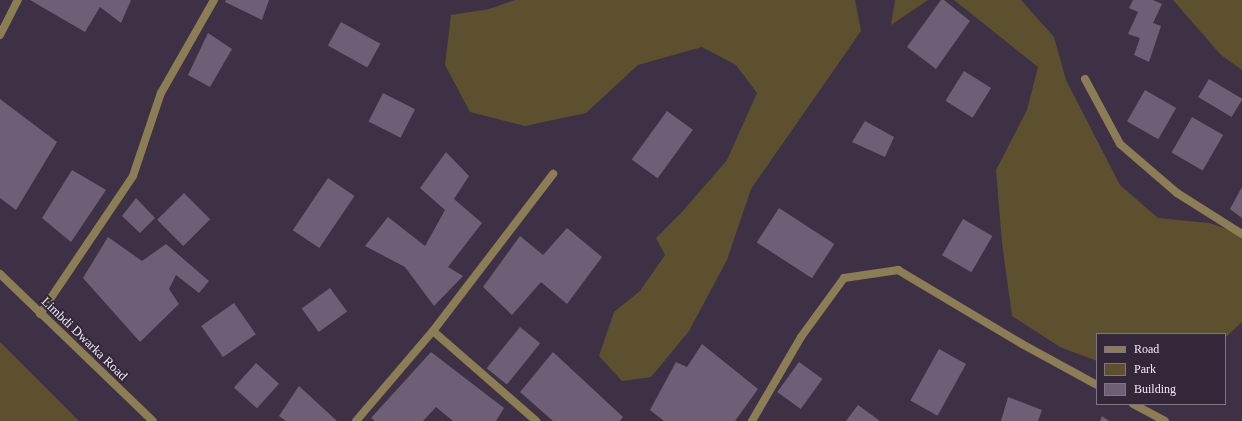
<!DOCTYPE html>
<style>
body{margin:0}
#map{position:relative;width:1242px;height:421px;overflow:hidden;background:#3e3145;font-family:Georgia,serif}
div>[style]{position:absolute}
.green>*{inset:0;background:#5c502e}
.building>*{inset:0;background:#6e5f76;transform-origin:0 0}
.minor>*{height:8px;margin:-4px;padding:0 4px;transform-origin:4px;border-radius:4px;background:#8b7d54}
.tertiary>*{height:8px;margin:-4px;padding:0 4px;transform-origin:4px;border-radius:4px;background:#8b7d54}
span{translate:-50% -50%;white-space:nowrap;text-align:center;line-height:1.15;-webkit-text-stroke:4px #34273a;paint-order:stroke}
.street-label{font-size:13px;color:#f1e9f6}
.legend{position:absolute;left:1096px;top:333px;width:130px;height:72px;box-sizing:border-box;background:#34273a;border:1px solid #807585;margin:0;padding:5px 7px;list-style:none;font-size:12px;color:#f1e9f6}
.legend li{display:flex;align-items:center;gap:8px;height:20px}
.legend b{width:20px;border:1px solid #807585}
</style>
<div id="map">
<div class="green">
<div style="clip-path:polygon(515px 0,855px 0,861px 31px,751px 189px,727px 260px,689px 331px,651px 377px,622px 381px,599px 356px,614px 312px,640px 291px,665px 255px,656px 238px,682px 212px,727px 160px,757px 93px,736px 65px,702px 47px,638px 65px,586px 113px,525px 126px,470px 112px,445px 65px,451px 15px,489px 9px)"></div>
<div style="clip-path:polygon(895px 0,928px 0,891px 25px)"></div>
<div style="clip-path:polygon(954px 0,1021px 0,1054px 37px,1066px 80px,1120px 185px,1158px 218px,1209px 223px,1242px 234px,1242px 322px,1225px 338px,1225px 334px,1097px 334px,1097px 361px,1060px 347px,1012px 316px,1002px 243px,996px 170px,1027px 110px,1038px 67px)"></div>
<div style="clip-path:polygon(1173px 0,1242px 0,1242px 70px,1221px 55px)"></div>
<div style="clip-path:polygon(0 342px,79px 421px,0 421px)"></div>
</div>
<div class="building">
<div style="clip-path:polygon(30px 0,131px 0,121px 23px,100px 7px,85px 32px)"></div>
<div style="clip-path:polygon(226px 0,269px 0,262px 20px,225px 2px)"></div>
<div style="clip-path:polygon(941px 0,944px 0,970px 21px,936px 69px,907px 47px)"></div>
<div style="clip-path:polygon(1133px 0,1153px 0,1162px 4px,1153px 23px,1161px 26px,1149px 62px,1134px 55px,1140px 38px,1128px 34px,1138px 12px,1129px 8px)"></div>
<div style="left:341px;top:22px;width:45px;height:27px;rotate:29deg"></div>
<div style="clip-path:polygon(208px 33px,232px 49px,210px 87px,188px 75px)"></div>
<div style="left:964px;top:71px;width:32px;height:35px;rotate:32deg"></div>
<div style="left:1209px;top:79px;width:39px;height:21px;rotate:31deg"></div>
<div style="left:1145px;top:90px;width:36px;height:36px;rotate:30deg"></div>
<div style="left:383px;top:93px;width:36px;height:32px;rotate:27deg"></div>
<div style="clip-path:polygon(0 99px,57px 142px,16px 210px,0 198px)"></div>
<div style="left:667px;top:111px;width:32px;height:60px;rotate:36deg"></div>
<div style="left:1192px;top:117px;width:36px;height:41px;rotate:30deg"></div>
<div style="clip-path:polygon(865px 121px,894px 137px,885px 157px,852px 142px)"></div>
<div style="clip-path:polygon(446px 152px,469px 176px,454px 199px,482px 223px,448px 267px,463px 276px,434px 306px,405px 267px,365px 246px,388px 217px,425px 246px,445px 210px,420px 188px)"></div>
<div style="clip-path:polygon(72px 170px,106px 190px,71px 242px,42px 218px)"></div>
<div style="left:328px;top:178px;width:32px;height:63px;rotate:34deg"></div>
<div style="clip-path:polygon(1242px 187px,1242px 218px,1230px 209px)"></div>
<div style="left:184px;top:193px;width:37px;height:38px;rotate:45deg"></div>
<div style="clip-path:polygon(136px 198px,155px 218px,140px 233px,122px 216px)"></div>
<div style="left:779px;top:208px;width:66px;height:41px;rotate:33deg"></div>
<div style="left:963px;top:219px;width:34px;height:42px;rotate:30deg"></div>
<div style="clip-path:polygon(567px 228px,602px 257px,567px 304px,541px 282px,512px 315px,483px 287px,520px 236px,543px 255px)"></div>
<div style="clip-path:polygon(108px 237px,142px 261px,166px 244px,209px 281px,199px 293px,176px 275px,169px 289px,179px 304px,140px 342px,83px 278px)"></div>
<div style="left:330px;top:288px;width:29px;height:35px;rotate:54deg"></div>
<div style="left:234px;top:303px;width:38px;height:40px;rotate:55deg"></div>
<div style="left:520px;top:327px;width:26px;height:53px;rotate:39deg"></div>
<div style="clip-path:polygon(702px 344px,758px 389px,735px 421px,664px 421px,650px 410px,676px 362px,687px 367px)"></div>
<div style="left:939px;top:349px;width:31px;height:59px;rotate:29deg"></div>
<div style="clip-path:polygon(431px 352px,504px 408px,496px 421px,453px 421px,436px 407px,423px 421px,375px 421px,371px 418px)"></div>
<div style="clip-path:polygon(553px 352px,623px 417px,620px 421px,553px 421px,520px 392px)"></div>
<div style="left:799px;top:362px;width:29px;height:37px;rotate:36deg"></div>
<div style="left:256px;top:363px;width:31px;height:33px;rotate:42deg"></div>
<div style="clip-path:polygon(299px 386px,337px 421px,286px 421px,279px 416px)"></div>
<div style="clip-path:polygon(1008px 397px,1042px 410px,1038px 421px,1001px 421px)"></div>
<div style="clip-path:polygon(858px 405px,880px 421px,846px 421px)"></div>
<div style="clip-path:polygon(1102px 416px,1109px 421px,1100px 421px)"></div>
</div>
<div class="minor">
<div style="left:0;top:35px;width:39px;rotate:-63deg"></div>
<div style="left:1085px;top:79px;width:74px;rotate:61.7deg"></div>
<div style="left:1120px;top:144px;width:75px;rotate:40.7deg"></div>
<div style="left:1177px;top:193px;width:77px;rotate:32.2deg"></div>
<div style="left:40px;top:314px;width:166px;rotate:-56deg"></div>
<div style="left:133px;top:176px;width:88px;rotate:-71.4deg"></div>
<div style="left:161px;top:93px;width:107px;rotate:-60.3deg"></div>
<div style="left:433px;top:331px;width:198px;rotate:-52.6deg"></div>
<div style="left:1133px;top:404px;width:36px;rotate:28deg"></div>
<div style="left:356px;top:421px;width:118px;rotate:-49.5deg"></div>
<div style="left:433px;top:331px;width:137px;rotate:41.1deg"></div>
<div style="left:752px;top:421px;width:97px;rotate:-59.7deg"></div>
<div style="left:801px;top:337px;width:73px;rotate:-53.9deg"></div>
<div style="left:844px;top:278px;width:55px;rotate:-8.4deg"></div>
<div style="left:898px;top:270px;width:144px;rotate:30.8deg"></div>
<div style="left:1022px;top:344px;width:85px;rotate:28.7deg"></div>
</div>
<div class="tertiary">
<div style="left:0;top:274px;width:212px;rotate:43.9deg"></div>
</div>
<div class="street-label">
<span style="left:84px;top:339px;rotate:44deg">Limbdi Dwarka Road</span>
</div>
<ul class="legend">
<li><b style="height:5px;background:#8b7d54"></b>Road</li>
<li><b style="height:11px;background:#5c502e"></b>Park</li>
<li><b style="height:11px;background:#6e5f76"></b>Building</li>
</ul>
</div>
